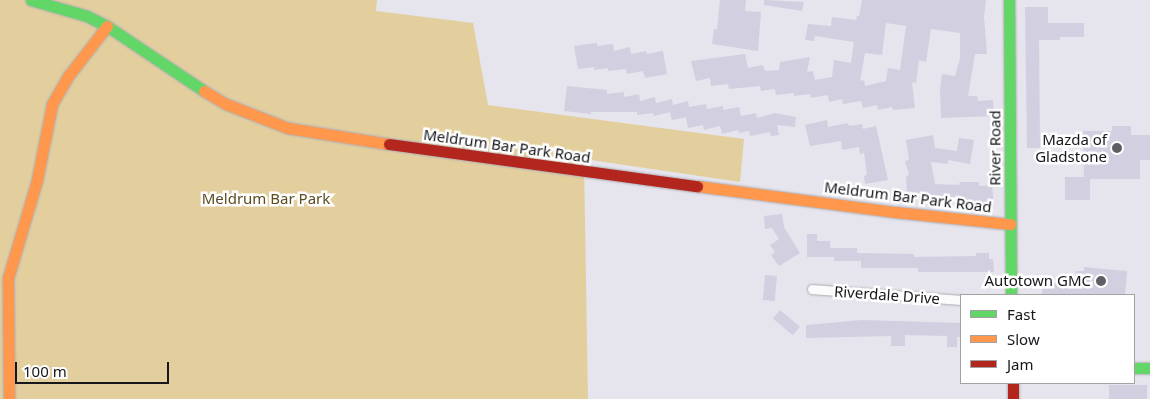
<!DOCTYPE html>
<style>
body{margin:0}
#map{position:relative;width:1150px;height:399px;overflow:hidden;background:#e6e4ec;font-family:"Noto Sans",sans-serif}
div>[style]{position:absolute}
.green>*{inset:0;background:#e3cf9e}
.building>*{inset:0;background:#d2cfe1;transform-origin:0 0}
.roads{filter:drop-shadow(0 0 1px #aeadb3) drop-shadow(0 0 1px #aeadb3)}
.street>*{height:9px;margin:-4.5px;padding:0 4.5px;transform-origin:4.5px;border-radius:4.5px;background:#fbfbfc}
.fast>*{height:11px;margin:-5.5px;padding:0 5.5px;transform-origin:5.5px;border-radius:5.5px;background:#63d668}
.slow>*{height:11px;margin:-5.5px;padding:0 5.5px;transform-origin:5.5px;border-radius:5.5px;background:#ff974d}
.jam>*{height:11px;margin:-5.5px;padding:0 5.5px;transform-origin:5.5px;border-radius:5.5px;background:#b3261e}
.dots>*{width:14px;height:14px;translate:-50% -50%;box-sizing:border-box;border:2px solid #fff;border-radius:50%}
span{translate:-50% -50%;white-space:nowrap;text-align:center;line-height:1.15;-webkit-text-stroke:5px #fff;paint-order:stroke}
.poi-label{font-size:15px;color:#16161b}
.right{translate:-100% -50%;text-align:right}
.street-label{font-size:15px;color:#16161b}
.park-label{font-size:15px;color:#5a4b22}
.legend{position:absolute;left:960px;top:294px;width:175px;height:90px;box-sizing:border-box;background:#fff;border:1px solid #a2a2a4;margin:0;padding:6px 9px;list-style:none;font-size:15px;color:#16161b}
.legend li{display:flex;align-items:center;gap:10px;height:25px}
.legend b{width:25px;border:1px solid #a2a2a4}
.scale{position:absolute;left:15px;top:362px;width:154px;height:22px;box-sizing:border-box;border:2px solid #16161b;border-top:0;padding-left:6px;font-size:15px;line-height:18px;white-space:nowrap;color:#16161b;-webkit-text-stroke:4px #fff;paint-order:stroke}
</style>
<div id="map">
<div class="green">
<div style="clip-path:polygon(0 0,377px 0,376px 11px,473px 23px,488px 105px,744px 139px,740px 182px,584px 159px,588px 399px,0 399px)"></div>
</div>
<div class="building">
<div style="clip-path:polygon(720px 0,746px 0,745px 11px,761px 12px,758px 51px,712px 44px,714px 29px,717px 29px)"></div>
<div style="clip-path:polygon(764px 0,804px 2px,802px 11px,764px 5px)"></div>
<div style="clip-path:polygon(evenodd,862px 0,986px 0,984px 17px,987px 54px,975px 54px,968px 96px,977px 96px,978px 101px,993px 100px,994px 116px,941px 118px,940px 90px,942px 74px,955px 76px,960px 59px,960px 33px,931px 29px,926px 62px,919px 60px,916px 83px,912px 82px,915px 108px,893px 110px,892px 107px,878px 110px,877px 105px,863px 108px,861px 101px,843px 104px,842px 99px,829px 102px,828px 95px,811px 98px,810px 94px,794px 96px,794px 93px,776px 95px,775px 89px,761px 91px,760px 86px,729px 89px,728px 84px,711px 86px,710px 78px,696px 81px,691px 61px,745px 54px,748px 68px,763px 65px,765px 71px,779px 70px,780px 62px,810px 57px,807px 72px,813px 71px,815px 80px,832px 77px,834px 60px,851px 63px,854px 42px,815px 36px,814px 41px,805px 40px,808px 24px,831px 26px,832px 17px,856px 20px,857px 16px,859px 16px,862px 0,886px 23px,906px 26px,900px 70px,888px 68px,886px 81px,865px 86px,864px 80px,860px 81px,865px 53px,882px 55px,886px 23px)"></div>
<div style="clip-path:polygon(1025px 7px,1048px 7px,1048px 23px,1084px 23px,1084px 37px,1060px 37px,1060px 40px,1039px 40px,1040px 148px,1027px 148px)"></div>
<div style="clip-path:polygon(597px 43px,597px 46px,613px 44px,614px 51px,630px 47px,631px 54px,646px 51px,647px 54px,663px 51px,667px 74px,645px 78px,643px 71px,627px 74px,626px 69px,608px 71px,608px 68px,594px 70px,594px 67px,578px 69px,574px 46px)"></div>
<div style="clip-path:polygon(567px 86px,607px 90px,607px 94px,624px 92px,624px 97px,639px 94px,640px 101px,655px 97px,656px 103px,672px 99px,673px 105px,688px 101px,689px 107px,706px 104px,707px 109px,723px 106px,723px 110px,739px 107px,741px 116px,756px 113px,757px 118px,775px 113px,796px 117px,795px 127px,777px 125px,779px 135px,771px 136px,770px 132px,750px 136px,749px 131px,739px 133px,738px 130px,722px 134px,720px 126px,704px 130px,703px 125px,688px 128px,686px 117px,672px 120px,670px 112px,654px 116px,653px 113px,637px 115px,637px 112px,591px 112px,591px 114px,564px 111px)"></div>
<div style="clip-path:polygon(827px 120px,828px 127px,848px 123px,849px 126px,862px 124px,863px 129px,876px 126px,888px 180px,865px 184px,864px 176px,867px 175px,864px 153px,860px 154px,859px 147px,842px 150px,841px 141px,810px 146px,805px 125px)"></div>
<div style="clip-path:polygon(1112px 126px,1131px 126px,1131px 135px,1150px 135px,1150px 160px,1140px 160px,1140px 179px,1090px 179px,1090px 200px,1065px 200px,1065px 177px,1084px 177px,1083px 131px,1112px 131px)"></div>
<div style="clip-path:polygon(933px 135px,935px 148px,957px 151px,959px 138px,974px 140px,970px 164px,948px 160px,948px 164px,931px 162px,935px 184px,959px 185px,960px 182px,979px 182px,979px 186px,992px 185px,994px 207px,974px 207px,957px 206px,958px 201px,907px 199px,906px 176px,909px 175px,905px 161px,909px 160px,906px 140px)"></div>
<div style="clip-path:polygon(782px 214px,784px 227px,800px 253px,779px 266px,771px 255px,775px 252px,770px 245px,779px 239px,772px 228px,765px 229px,764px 216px)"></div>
<div style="clip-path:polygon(807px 234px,817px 234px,817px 241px,830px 241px,830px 248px,857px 248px,857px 253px,914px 254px,914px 257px,976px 256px,976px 253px,989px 253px,989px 259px,993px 259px,994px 272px,918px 272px,918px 268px,861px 268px,861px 261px,834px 261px,834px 257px,807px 257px)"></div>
<div style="clip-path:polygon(1084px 267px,1127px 271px,1125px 295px,1042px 295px,1043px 281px,1075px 286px,1076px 271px,1084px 271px)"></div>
<div style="left:765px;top:275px;width:12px;height:25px;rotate:5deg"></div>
<div style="left:780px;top:310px;width:26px;height:11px;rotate:40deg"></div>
<div style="clip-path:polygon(862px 320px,961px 323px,961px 337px,957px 337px,957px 347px,947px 347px,947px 336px,905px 335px,905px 346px,891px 346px,891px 336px,806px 338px,806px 325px)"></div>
<div style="left:1109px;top:385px;width:38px;height:14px"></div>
</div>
<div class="roads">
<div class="street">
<div style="left:812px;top:289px;width:149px;rotate:4.2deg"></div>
</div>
<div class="fast">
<div style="left:31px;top:0;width:58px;rotate:15.9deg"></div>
<div style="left:87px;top:16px;width:22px;rotate:27deg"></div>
<div style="left:107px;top:26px;width:117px;rotate:33.8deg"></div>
<div style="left:1009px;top:0;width:295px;rotate:89.6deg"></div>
<div style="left:1134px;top:368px;width:16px"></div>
</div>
<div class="slow">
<div style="left:204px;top:91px;width:26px;rotate:31deg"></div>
<div style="left:226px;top:104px;width:66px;rotate:21.2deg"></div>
<div style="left:288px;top:128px;width:102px;rotate:9deg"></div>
<div style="left:697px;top:186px;width:200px;rotate:7.5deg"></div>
<div style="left:895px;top:212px;width:116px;rotate:6deg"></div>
<div style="left:9px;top:399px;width:121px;rotate:-90.5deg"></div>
<div style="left:8px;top:278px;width:102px;rotate:-73.5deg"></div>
<div style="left:37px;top:180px;width:77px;rotate:-78.8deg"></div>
<div style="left:52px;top:104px;width:34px;rotate:-60deg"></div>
<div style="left:69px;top:75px;width:62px;rotate:-52.2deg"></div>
</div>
<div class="jam">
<div style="left:389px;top:144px;width:311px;rotate:7.8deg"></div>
<div style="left:1013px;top:383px;width:16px;rotate:90deg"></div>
</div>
</div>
<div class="dots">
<div style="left:1117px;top:148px;background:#5f5e64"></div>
<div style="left:1101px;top:281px;background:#5f5e64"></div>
</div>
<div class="poi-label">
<span class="right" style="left:1107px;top:148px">Mazda of<br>Gladstone</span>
<span class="right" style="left:1091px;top:281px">Autotown GMC</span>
</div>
<div class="street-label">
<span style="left:507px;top:146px;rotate:8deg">Meldrum Bar Park Road</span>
<span style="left:995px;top:148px;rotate:-90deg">River Road</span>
<span style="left:908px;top:197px;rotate:7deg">Meldrum Bar Park Road</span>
<span style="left:887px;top:295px;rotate:4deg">Riverdale Drive</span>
</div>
<div class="park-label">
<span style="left:266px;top:199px">Meldrum Bar Park</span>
</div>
<ul class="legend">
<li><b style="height:6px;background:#63d668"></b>Fast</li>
<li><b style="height:6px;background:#ff974d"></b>Slow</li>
<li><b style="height:6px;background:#b3261e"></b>Jam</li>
</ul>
<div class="scale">100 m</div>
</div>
